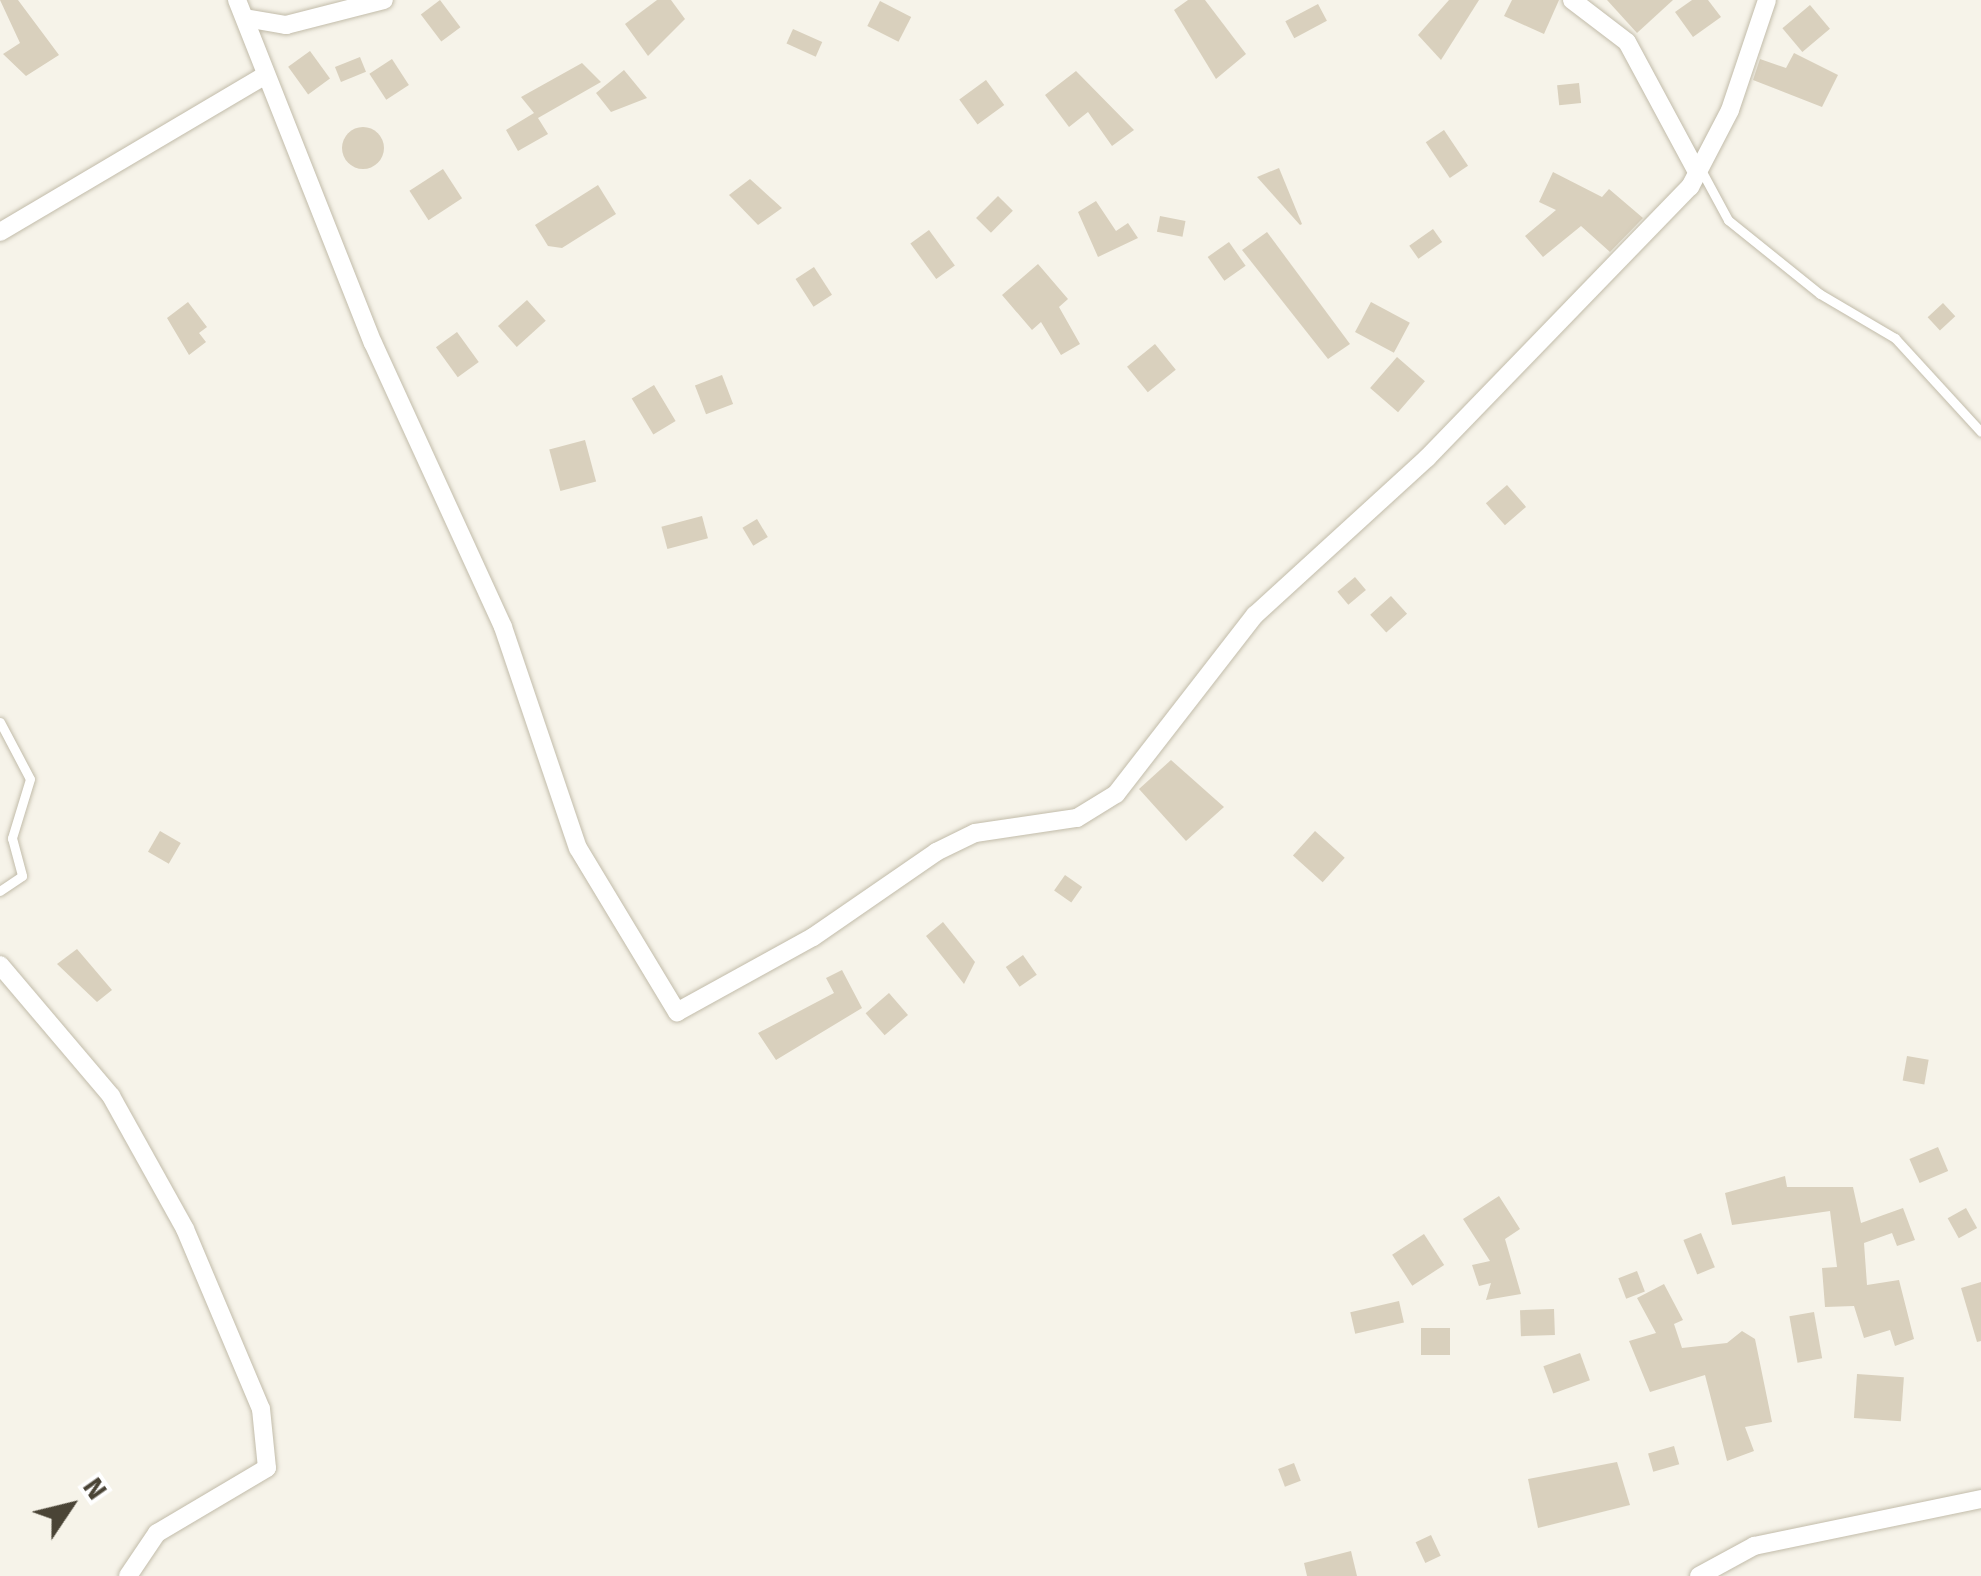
<!DOCTYPE html>
<style>
body{margin:0}
#map{position:relative;width:1981px;height:1576px;overflow:hidden;background:#f6f3e9;font-family:"Fira Sans",sans-serif}
div>[style]{position:absolute}
.building>*{inset:0;background:#d9d0bd;transform-origin:0 0}
.round{border-radius:50%}
.roads{filter:drop-shadow(0 0 2px #c2bcaa) drop-shadow(0 0 2px #c2bcaa)}
.service>*{height:9px;margin:-4.5px;padding:0 4.5px;transform-origin:4.5px;border-radius:4.5px;background:#fff}
.minor>*{height:18px;margin:-9px;padding:0 9px;transform-origin:9px;border-radius:9px;background:#fff}
span{translate:-50% -50%;white-space:nowrap;text-align:center;line-height:1.15;-webkit-text-stroke:8px #fff;paint-order:stroke}
.north{position:absolute;left:20px;top:1456px;width:100px;height:100px;-webkit-text-stroke:8px #fff;paint-order:stroke;rotate:55deg;font-size:28px;font-weight:700;line-height:40px;text-align:center;color:#4a4436}
.north::after{content:'';display:block;margin:auto;width:35px;height:45px;background:#4a4436;clip-path:polygon(50% 0,100% 100%,50% 72%,0 100%)}
</style>
<div id="map">
<div class="building">
<div style="clip-path:polygon(0 0,18px 0,59px 55px,26px 76px,3px 54px,20px 43px)"></div>
<div style="left:440px;top:0;width:34px;height:24px;rotate:53deg"></div>
<div style="clip-path:polygon(657px 0,671px 0,685px 19px,648px 56px,625px 24px)"></div>
<div style="clip-path:polygon(1188px 0,1205px 0,1246px 54px,1216px 79px,1174px 10px)"></div>
<div style="clip-path:polygon(1449px 0,1479px 0,1441px 60px,1418px 35px)"></div>
<div style="clip-path:polygon(1512px 0,1559px 0,1544px 34px,1504px 16px)"></div>
<div style="clip-path:polygon(1607px 0,1673px 0,1637px 33px)"></div>
<div style="clip-path:polygon(1692px 0,1708px 0,1721px 17px,1693px 37px,1675px 12px)"></div>
<div style="left:880px;top:1px;width:35px;height:28px;rotate:27deg"></div>
<div style="left:1318px;top:4px;width:19px;height:37px;rotate:62deg"></div>
<div style="left:1810px;top:5px;width:31px;height:36px;rotate:50deg"></div>
<div style="left:793px;top:29px;width:32px;height:16px;rotate:24deg"></div>
<div style="left:310px;top:51px;width:34px;height:27px;rotate:54deg"></div>
<div style="clip-path:polygon(1794px 53px,1838px 75px,1822px 107px,1753px 80px,1760px 59px,1786px 68px)"></div>
<div style="left:360px;top:57px;width:16px;height:27px;rotate:68deg"></div>
<div style="left:392px;top:59px;width:31px;height:27px;rotate:57deg"></div>
<div style="clip-path:polygon(582px 63px,601px 82px,538px 118px,548px 134px,518px 151px,506px 130px,534px 113px,521px 97px)"></div>
<div style="clip-path:polygon(624px 70px,647px 98px,611px 112px,596px 93px)"></div>
<div style="clip-path:polygon(1076px 71px,1134px 130px,1112px 146px,1088px 112px,1069px 127px,1045px 95px)"></div>
<div style="left:986px;top:80px;width:31px;height:33px;rotate:54deg"></div>
<div style="left:1579px;top:83px;width:20px;height:22px;rotate:84deg"></div>
<div class="round" style="left:342px;top:127px;width:42px;height:42px"></div>
<div style="left:1444px;top:130px;width:43px;height:22px;rotate:56deg"></div>
<div style="clip-path:polygon(1279px 168px,1302px 224px,1300px 225px,1257px 177px)"></div>
<div style="left:443px;top:169px;width:35px;height:40px;rotate:57deg"></div>
<div style="clip-path:polygon(1553px 172px,1602px 197px,1609px 189px,1643px 218px,1610px 252px,1581px 226px,1543px 257px,1525px 236px,1556px 210px,1539px 202px)"></div>
<div style="clip-path:polygon(750px 179px,782px 208px,758px 225px,729px 195px)"></div>
<div style="clip-path:polygon(598px 185px,616px 214px,562px 248px,548px 246px,535px 225px)"></div>
<div style="left:998px;top:196px;width:21px;height:31px;rotate:45deg"></div>
<div style="clip-path:polygon(1096px 201px,1116px 231px,1128px 223px,1138px 238px,1098px 257px,1078px 212px)"></div>
<div style="left:1160px;top:216px;width:26px;height:16px;rotate:11deg"></div>
<div style="left:1433px;top:229px;width:16px;height:29px;rotate:55deg"></div>
<div style="left:929px;top:230px;width:44px;height:23px;rotate:54deg"></div>
<div style="clip-path:polygon(1267px 232px,1350px 344px,1328px 359px,1242px 250px)"></div>
<div style="left:1229px;top:242px;width:29px;height:26px;rotate:55deg"></div>
<div style="clip-path:polygon(1038px 264px,1068px 299px,1059px 307px,1080px 344px,1061px 355px,1041px 322px,1032px 330px,1002px 295px)"></div>
<div style="left:814px;top:267px;width:33px;height:22px;rotate:57deg"></div>
<div style="left:527px;top:300px;width:28px;height:39px;rotate:48deg"></div>
<div style="clip-path:polygon(188px 302px,207px 327px,199px 333px,206px 342px,189px 355px,167px 318px)"></div>
<div style="left:1371px;top:302px;width:44px;height:34px;rotate:28deg"></div>
<div style="left:1943px;top:303px;width:18px;height:21px;rotate:47deg"></div>
<div style="left:457px;top:332px;width:37px;height:26px;rotate:54deg"></div>
<div style="left:1155px;top:344px;width:33px;height:36px;rotate:51deg"></div>
<div style="left:1397px;top:357px;width:37px;height:41px;rotate:41deg"></div>
<div style="left:722px;top:375px;width:31px;height:29px;rotate:69deg"></div>
<div style="left:654px;top:385px;width:42px;height:26px;rotate:59deg"></div>
<div style="left:585px;top:440px;width:43px;height:37px;rotate:75deg"></div>
<div style="left:1507px;top:485px;width:29px;height:28px;rotate:49deg"></div>
<div style="left:702px;top:516px;width:23px;height:42px;rotate:75deg"></div>
<div style="left:757px;top:519px;width:21px;height:17px;rotate:59deg"></div>
<div style="left:1355px;top:577px;width:17px;height:23px;rotate:50deg"></div>
<div style="left:1391px;top:596px;width:24px;height:28px;rotate:48deg"></div>
<div style="clip-path:polygon(1171px 760px,1224px 807px,1186px 841px,1139px 789px)"></div>
<div style="left:160px;top:831px;width:24px;height:24px;rotate:30deg"></div>
<div style="left:1315px;top:831px;width:40px;height:33px;rotate:42deg"></div>
<div style="left:1065px;top:875px;width:21px;height:19px;rotate:35deg"></div>
<div style="clip-path:polygon(943px 922px,975px 962px,964px 984px,926px 936px)"></div>
<div style="clip-path:polygon(77px 949px,112px 990px,97px 1002px,57px 964px)"></div>
<div style="left:1023px;top:955px;width:24px;height:21px;rotate:55deg"></div>
<div style="clip-path:polygon(842px 970px,862px 1008px,776px 1060px,758px 1033px,834px 993px,826px 978px)"></div>
<div style="left:889px;top:993px;width:29px;height:31px;rotate:49deg"></div>
<div style="left:1907px;top:1056px;width:22px;height:25px;rotate:10deg"></div>
<div style="left:1938px;top:1147px;width:26px;height:31px;rotate:67deg"></div>
<div style="clip-path:polygon(1785px 1176px,1787px 1187px,1853px 1187px,1861px 1223px,1903px 1208px,1915px 1240px,1897px 1246px,1892px 1233px,1864px 1243px,1867px 1285px,1899px 1280px,1914px 1339px,1895px 1346px,1890px 1330px,1864px 1338px,1854px 1306px,1825px 1307px,1822px 1268px,1837px 1267px,1830px 1211px,1732px 1225px,1725px 1193px)"></div>
<div style="clip-path:polygon(1499px 1196px,1520px 1229px,1505px 1239px,1521px 1294px,1486px 1300px,1491px 1283px,1479px 1286px,1472px 1265px,1490px 1261px,1463px 1219px)"></div>
<div style="left:1966px;top:1208px;width:23px;height:21px;rotate:61deg"></div>
<div style="left:1701px;top:1233px;width:37px;height:19px;rotate:68deg"></div>
<div style="left:1424px;top:1234px;width:37px;height:38px;rotate:57deg"></div>
<div style="left:1637px;top:1271px;width:22px;height:20px;rotate:69deg"></div>
<div style="clip-path:polygon(1981px 1282px,1981px 1341px,1977px 1342px,1961px 1288px)"></div>
<div style="clip-path:polygon(1664px 1284px,1683px 1320px,1674px 1324px,1682px 1348px,1727px 1343px,1742px 1331px,1755px 1339px,1772px 1422px,1745px 1427px,1754px 1451px,1727px 1461px,1705px 1375px,1650px 1392px,1629px 1341px,1656px 1333px,1637px 1298px)"></div>
<div style="left:1399px;top:1301px;width:22px;height:50px;rotate:77deg"></div>
<div style="left:1554px;top:1309px;width:26px;height:34px;rotate:88deg"></div>
<div style="left:1814px;top:1312px;width:47px;height:25px;rotate:80deg"></div>
<div style="left:1421px;top:1328px;width:29px;height:27px"></div>
<div style="left:1580px;top:1353px;width:29px;height:39px;rotate:70deg"></div>
<div style="left:1857px;top:1374px;width:47px;height:44px;rotate:4deg"></div>
<div style="left:1674px;top:1446px;width:19px;height:27px;rotate:74deg"></div>
<div style="clip-path:polygon(1617px 1462px,1630px 1505px,1538px 1528px,1528px 1479px)"></div>
<div style="left:1294px;top:1463px;width:19px;height:17px;rotate:69deg"></div>
<div style="left:1431px;top:1535px;width:23px;height:17px;rotate:65deg"></div>
<div style="clip-path:polygon(1351px 1551px,1357px 1576px,1307px 1576px,1304px 1563px)"></div>
</div>
<div class="roads">
<div class="service">
<div style="left:1701px;top:170px;width:57px;rotate:61.6deg"></div>
<div style="left:1728px;top:220px;width:118px;rotate:38.8deg"></div>
<div style="left:1820px;top:294px;width:87px;rotate:30.4deg"></div>
<div style="left:1895px;top:338px;width:127px;rotate:47.5deg"></div>
<div style="left:0;top:722px;width:64px;rotate:62.2deg"></div>
<div style="left:30px;top:779px;width:62px;rotate:107deg"></div>
<div style="left:12px;top:838px;width:39px;rotate:75deg"></div>
<div style="left:22px;top:876px;width:27px;rotate:146deg"></div>
</div>
<div class="minor">
<div style="left:237px;top:0;width:369px;rotate:68.4deg"></div>
<div style="left:373px;top:343px;width:312px;rotate:65.4deg"></div>
<div style="left:503px;top:627px;width:233px;rotate:71.3deg"></div>
<div style="left:578px;top:848px;width:192px;rotate:58.9deg"></div>
<div style="left:677px;top:1012px;width:155px;rotate:-28.9deg"></div>
<div style="left:813px;top:937px;width:150px;rotate:-34.6deg"></div>
<div style="left:936px;top:852px;width:43px;rotate:-26deg"></div>
<div style="left:975px;top:833px;width:103px;rotate:-8.4deg"></div>
<div style="left:1077px;top:818px;width:46px;rotate:-31.6deg"></div>
<div style="left:1116px;top:794px;width:227px;rotate:-52.2deg"></div>
<div style="left:1255px;top:615px;width:233px;rotate:-42.4deg"></div>
<div style="left:1427px;top:458px;width:378px;rotate:-45.9deg"></div>
<div style="left:1690px;top:187px;width:87px;rotate:-62.5deg"></div>
<div style="left:1730px;top:110px;width:116px;rotate:-71.4deg"></div>
<div style="left:1572px;top:0;width:69px;rotate:37.4deg"></div>
<div style="left:1627px;top:42px;width:150px;rotate:61.7deg"></div>
<div style="left:245px;top:18px;width:42px;rotate:9.7deg"></div>
<div style="left:286px;top:25px;width:101px;rotate:-14.3deg"></div>
<div style="left:0;top:232px;width:308px;rotate:-30.6deg"></div>
<div style="left:0;top:965px;width:172px;rotate:49.7deg"></div>
<div style="left:111px;top:1096px;width:152px;rotate:60.9deg"></div>
<div style="left:185px;top:1229px;width:195px;rotate:67.1deg"></div>
<div style="left:261px;top:1409px;width:59px;rotate:84.2deg"></div>
<div style="left:267px;top:1468px;width:128px;rotate:149.4deg"></div>
<div style="left:157px;top:1533px;width:52px;rotate:124deg"></div>
<div style="left:1699px;top:1576px;width:63px;rotate:-28.6deg"></div>
<div style="left:1754px;top:1546px;width:232px;rotate:-11.7deg"></div>
</div>
</div>
<div class="north">N</div>
</div>
